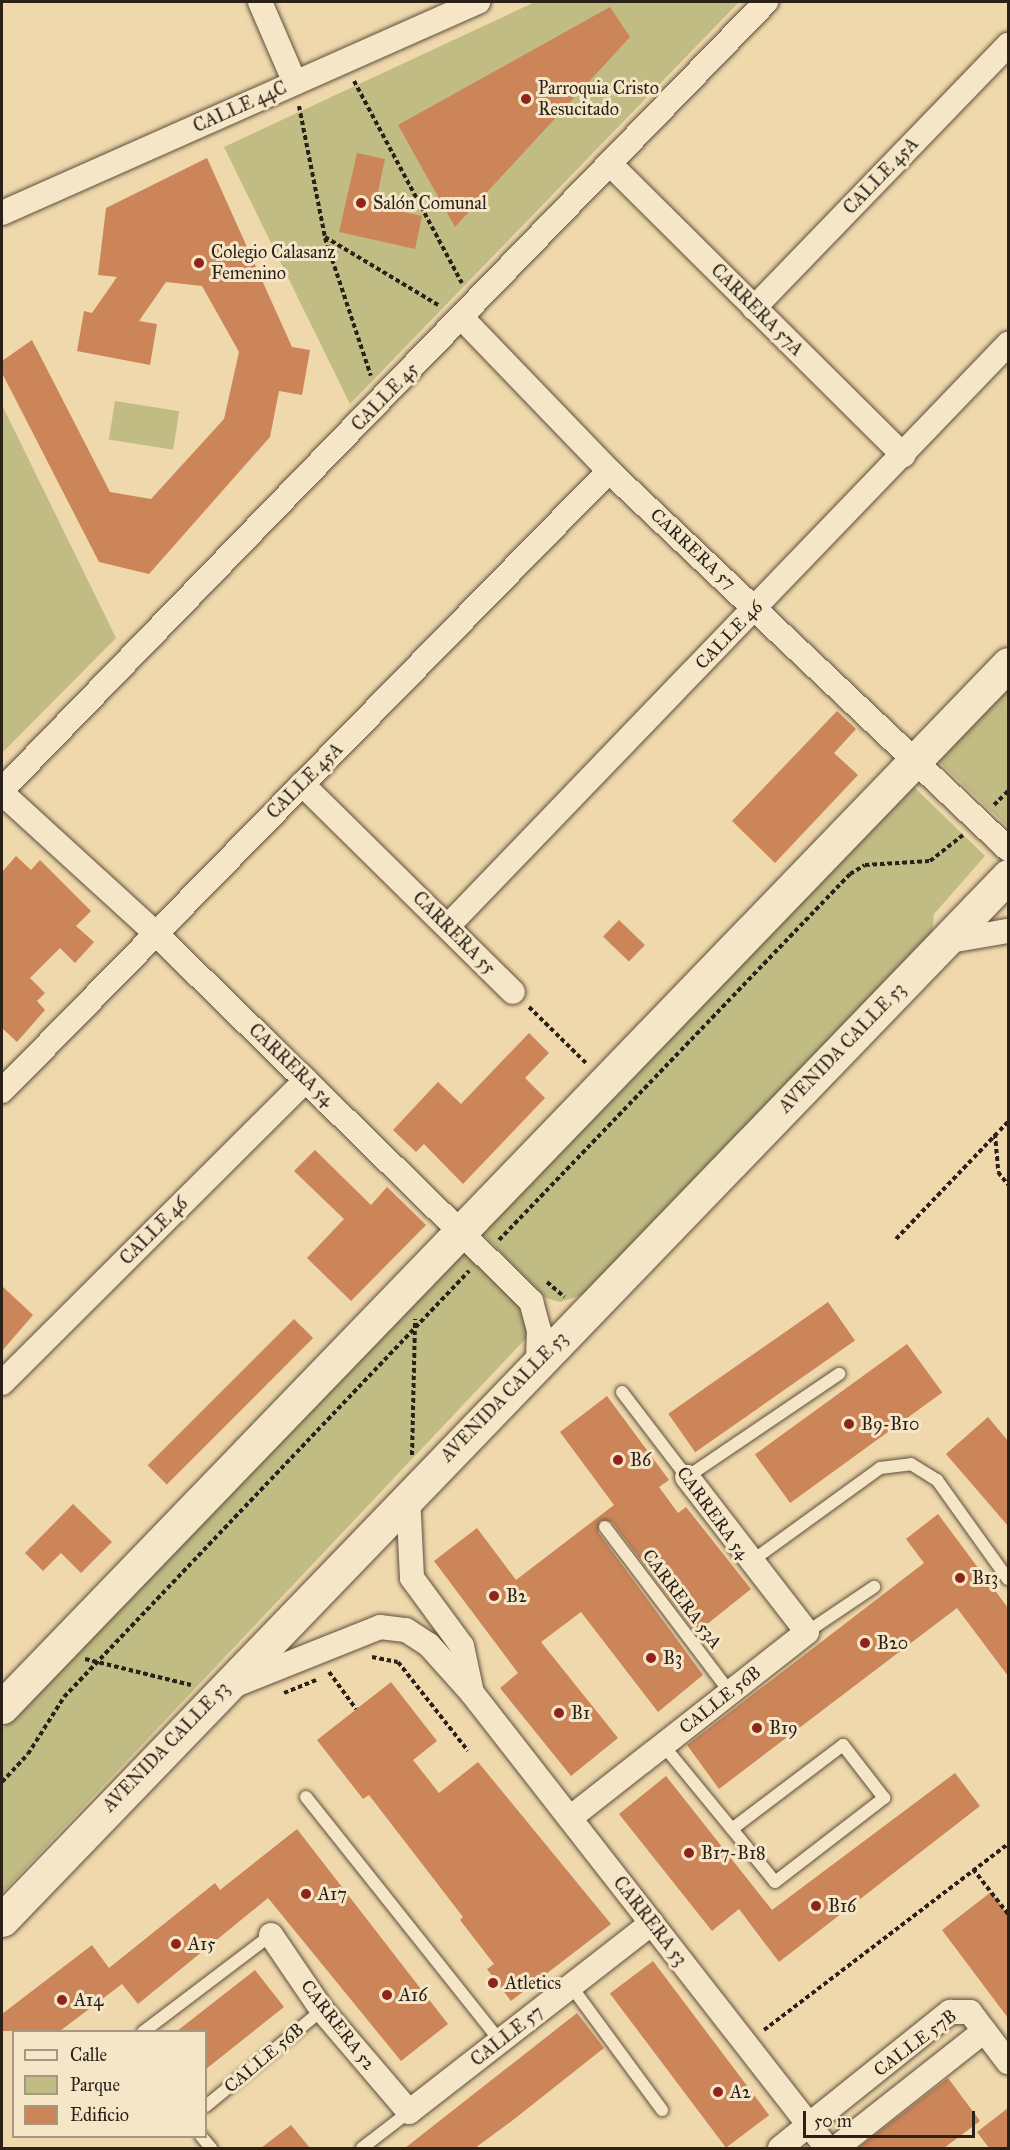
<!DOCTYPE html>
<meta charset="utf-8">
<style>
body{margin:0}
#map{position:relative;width:1010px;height:2150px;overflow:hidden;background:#efd8ab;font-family:"IM FELL Great Primer",serif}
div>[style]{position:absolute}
.green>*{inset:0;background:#c0bc84;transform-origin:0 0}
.building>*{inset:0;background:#cb8559;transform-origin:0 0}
.path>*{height:4px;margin-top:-2px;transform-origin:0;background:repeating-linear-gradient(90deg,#2c2119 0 4.5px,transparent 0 7.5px)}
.roads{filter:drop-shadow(0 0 2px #5d4f3e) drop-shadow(0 0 2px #5d4f3e)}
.service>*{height:12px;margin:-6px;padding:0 6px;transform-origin:6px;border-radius:6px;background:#f5e6c8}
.minor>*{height:24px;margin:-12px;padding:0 12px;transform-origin:12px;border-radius:12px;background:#f5e6c8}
.secondary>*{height:33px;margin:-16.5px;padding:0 16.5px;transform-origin:16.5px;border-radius:16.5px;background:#f5e6c8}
.dots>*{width:16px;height:16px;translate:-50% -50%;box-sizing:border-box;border:3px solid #f5e6c8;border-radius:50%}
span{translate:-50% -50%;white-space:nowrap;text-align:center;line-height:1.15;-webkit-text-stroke:6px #f5e6c8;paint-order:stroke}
.poi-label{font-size:18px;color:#2c2119}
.left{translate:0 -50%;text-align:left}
.street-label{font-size:18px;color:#2c2119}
.frame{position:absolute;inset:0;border:3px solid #2c2119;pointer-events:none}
.legend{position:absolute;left:12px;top:2030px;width:195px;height:108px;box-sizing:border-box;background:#f5e6c8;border:2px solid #a59782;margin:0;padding:8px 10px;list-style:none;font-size:18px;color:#2c2119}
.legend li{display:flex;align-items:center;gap:12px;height:30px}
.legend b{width:30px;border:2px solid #a59782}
.scale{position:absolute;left:803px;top:2111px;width:172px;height:27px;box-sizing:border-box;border:3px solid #2c2119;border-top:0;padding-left:8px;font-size:18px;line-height:21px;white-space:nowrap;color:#2c2119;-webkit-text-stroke:4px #f5e6c8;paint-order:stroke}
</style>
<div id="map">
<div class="green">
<div style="clip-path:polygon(535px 2px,739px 2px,350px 404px,224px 147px)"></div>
<div style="left:115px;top:401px;width:65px;height:39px;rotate:9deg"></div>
<div style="clip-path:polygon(2px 405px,116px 638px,2px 753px)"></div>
<div style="clip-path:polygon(1008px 682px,1008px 827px,935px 758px)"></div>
<div style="clip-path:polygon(911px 784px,985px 856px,934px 914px,932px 936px,585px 1294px,560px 1302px,546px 1298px,480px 1231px)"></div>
<div style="clip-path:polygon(463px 1252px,526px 1313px,531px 1333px,2px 1893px,2px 1729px)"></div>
</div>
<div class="building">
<div style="clip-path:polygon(610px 7px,630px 37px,455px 227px,398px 125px)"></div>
<div style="clip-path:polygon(357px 153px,385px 159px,375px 206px,422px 216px,415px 249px,339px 232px)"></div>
<div style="clip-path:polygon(207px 158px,292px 347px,310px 350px,302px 395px,279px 391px,270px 437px,149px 574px,99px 562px,2px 373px,2px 361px,32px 340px,110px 492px,151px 499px,224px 419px,239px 352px,202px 286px,166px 282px,139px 321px,157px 324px,150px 365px,77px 351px,84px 311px,92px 313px,117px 277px,98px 275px,106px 208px)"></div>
<div style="clip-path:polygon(837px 711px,856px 729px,834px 753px,858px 775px,775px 863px,732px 821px)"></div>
<div style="clip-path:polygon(16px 856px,31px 870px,40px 860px,91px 911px,76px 926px,94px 942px,75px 963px,60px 948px,30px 978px,45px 993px,37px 1001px,45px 1010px,17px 1042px,2px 1028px,2px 872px)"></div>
<div style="left:619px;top:920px;width:36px;height:23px;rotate:44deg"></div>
<div style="clip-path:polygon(529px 1033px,549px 1053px,525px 1078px,545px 1098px,463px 1184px,424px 1144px,416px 1152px,393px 1130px,438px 1082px,461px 1104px)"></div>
<div style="clip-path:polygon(315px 1150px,371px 1205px,387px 1187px,426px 1225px,351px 1301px,307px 1258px,344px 1219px,294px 1171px)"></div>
<div style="clip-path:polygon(2px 1286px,33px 1315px,2px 1351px)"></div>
<div style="left:828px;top:1302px;width:47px;height:195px;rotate:55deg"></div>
<div style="left:294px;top:1319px;width:27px;height:207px;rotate:45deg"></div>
<div style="left:907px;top:1344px;width:60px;height:188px;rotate:54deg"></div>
<div style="clip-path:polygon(607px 1396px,669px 1480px,659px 1487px,678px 1513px,686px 1507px,751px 1589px,696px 1633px,612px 1522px,600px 1521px,598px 1532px,703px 1675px,658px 1712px,581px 1612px,541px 1642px,618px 1738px,571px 1776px,500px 1688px,518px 1673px,434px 1561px,477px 1528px,516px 1580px,614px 1505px,560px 1432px)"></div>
<div style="clip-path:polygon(988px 1417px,1008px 1441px,1008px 1526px,946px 1454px)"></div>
<div style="clip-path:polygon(73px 1504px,112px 1542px,81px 1573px,61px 1553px,43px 1571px,25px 1553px)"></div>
<div style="clip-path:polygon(938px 1514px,1008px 1608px,1008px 1676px,957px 1608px,719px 1789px,687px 1745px,924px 1563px,906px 1539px)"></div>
<div style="clip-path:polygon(391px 1682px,437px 1741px,413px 1760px,439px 1793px,478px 1762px,611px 1924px,511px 2001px,487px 1969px,494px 1964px,460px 1920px,463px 1917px,369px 1795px,363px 1799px,317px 1740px)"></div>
<div style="clip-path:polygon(955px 1773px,980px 1806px,779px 1962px,739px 1909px,712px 1931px,619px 1814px,666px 1776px,772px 1910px)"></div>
<div style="clip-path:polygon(297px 1829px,448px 2024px,401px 2061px,268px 1898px,138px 2004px,122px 1984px,60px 2031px,2px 2031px,2px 2014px,92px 1945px,109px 1968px,215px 1883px,220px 1890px)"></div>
<div style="clip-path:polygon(991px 1892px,1008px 1915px,1008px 2018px,942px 1930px)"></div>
<div style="left:653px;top:1961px;width:193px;height:54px;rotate:53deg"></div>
<div style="clip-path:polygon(255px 1970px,284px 2007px,206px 2069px,206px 2031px,177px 2031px)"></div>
<div style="clip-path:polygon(577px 2013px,604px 2048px,513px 2120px,475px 2148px,405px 2148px)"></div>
<div style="clip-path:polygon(948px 2078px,980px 2121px,944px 2148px,858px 2148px)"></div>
<div style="clip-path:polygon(1008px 2108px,1008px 2148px,989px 2148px,977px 2132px)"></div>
<div style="clip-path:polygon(291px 2125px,310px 2148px,261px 2148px)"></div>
</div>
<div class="path">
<div style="left:354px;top:81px;width:229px;rotate:61.9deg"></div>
<div style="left:299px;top:106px;width:134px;rotate:78.8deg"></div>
<div style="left:325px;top:237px;width:134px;rotate:31deg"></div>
<div style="left:325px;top:238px;width:145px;rotate:71.6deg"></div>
<div style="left:994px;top:805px;width:20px;rotate:-45deg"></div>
<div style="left:529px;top:1007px;width:80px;rotate:44.5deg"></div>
<div style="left:995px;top:1134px;width:38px;rotate:85deg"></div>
<div style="left:998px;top:1172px;width:16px;rotate:52deg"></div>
<div style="left:896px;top:1239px;width:162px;rotate:-46.3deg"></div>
<div style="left:499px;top:1240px;width:507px;rotate:-46.2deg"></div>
<div style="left:850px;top:874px;width:17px;rotate:-31deg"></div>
<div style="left:865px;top:865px;width:65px;rotate:-3.5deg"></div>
<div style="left:930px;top:861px;width:42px;rotate:-38.2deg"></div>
<div style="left:547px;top:1282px;width:23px;rotate:41deg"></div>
<div style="left:412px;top:1455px;width:136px;rotate:-88.7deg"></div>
<div style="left:372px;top:1657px;width:26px;rotate:11deg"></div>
<div style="left:398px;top:1662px;width:113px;rotate:51.8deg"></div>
<div style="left:85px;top:1659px;width:109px;rotate:13.8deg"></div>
<div style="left:329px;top:1672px;width:46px;rotate:53.9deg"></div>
<div style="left:284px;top:1693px;width:35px;rotate:-22deg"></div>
<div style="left:2px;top:1782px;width:38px;rotate:-47deg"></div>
<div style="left:28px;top:1754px;width:67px;rotate:-57.7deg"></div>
<div style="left:64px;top:1697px;width:588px;rotate:-46.45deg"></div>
<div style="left:973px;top:1869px;width:57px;rotate:52.1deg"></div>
<div style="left:764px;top:2030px;width:307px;rotate:-37.3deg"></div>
</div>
<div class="roads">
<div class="service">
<div style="left:622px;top:1392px;width:107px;rotate:52.6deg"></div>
<div style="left:687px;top:1477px;width:184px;rotate:-34.1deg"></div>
<div style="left:605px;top:1527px;width:207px;rotate:52.9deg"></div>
<div style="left:749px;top:1563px;width:162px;rotate:-35.9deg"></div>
<div style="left:880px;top:1468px;width:31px;rotate:-7deg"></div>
<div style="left:911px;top:1464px;width:31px;rotate:32deg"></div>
<div style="left:937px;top:1480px;width:122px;rotate:54.4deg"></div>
<div style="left:807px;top:1632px;width:81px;rotate:-33.9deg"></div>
<div style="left:663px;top:1745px;width:109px;rotate:50.6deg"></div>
<div style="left:732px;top:1829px;width:68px;rotate:50.9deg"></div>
<div style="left:775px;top:1882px;width:138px;rotate:-37.6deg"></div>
<div style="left:884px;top:1798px;width:67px;rotate:-127.7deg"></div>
<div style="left:843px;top:1745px;width:139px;rotate:142.9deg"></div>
<div style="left:306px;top:1797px;width:312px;rotate:51.5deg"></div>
<div style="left:571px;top:1986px;width:154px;rotate:53.7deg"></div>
<div style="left:143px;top:2032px;width:161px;rotate:-37.2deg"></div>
<div style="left:206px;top:2106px;width:151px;rotate:-39.6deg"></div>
<div style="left:201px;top:2136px;width:16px;rotate:50deg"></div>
<div style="left:362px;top:2148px;width:59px;rotate:-37.5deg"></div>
</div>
<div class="minor">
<div style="left:260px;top:2px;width:88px;rotate:66.6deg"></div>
<div style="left:611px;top:165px;width:412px;rotate:44.8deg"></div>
<div style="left:2px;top:213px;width:521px;rotate:-23.91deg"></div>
<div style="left:754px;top:308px;width:366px;rotate:-46deg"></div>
<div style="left:462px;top:318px;width:212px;rotate:46.1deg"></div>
<div style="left:609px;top:471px;width:550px;rotate:43.45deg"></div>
<div style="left:302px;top:784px;width:296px;rotate:44.6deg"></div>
<div style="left:2px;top:790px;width:1098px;rotate:-45.89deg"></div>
<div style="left:2px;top:793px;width:206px;rotate:42.4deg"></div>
<div style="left:154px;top:932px;width:528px;rotate:44.39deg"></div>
<div style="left:531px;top:1301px;width:30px;rotate:75deg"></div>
<div style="left:539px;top:1330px;width:32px;rotate:92deg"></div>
<div style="left:448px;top:926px;width:808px;rotate:-46.1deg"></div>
<div style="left:944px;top:942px;width:65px;rotate:-9.8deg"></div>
<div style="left:2px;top:1091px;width:868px;rotate:-45.61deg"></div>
<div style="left:2px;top:1383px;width:429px;rotate:-44.9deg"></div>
<div style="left:408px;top:1496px;width:82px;rotate:87.2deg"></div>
<div style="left:412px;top:1578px;width:84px;rotate:53.7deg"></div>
<div style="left:462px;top:1646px;width:48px;rotate:78deg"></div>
<div style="left:235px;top:1685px;width:156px;rotate:-21.8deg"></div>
<div style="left:380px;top:1627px;width:26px;rotate:7deg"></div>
<div style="left:406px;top:1630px;width:27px;rotate:33deg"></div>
<div style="left:429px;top:1645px;width:64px;rotate:48.1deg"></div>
<div style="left:472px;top:1693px;width:577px;rotate:52.04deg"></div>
<div style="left:570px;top:1818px;width:301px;rotate:-38.1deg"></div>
<div style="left:807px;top:1632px;width:196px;rotate:-127.7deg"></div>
<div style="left:271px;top:1935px;width:91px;rotate:55.8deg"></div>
<div style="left:322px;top:2010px;width:134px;rotate:49.5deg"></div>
<div style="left:409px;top:2112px;width:308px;rotate:-37.9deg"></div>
<div style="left:780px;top:2148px;width:218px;rotate:-38.7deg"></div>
<div style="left:950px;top:2012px;width:20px"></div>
<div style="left:970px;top:2012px;width:63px;rotate:52.8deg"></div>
<div style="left:836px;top:2148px;width:189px;rotate:-38.3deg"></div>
</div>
<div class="secondary">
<div style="left:2px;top:1707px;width:1449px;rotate:-46.03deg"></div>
<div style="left:2px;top:1920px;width:1450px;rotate:-46.06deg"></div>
</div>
</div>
<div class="dots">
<div style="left:526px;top:99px;background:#8f2418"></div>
<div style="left:361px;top:203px;background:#8f2418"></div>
<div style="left:199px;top:263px;background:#8f2418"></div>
<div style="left:849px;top:1424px;background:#8f2418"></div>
<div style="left:618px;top:1460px;background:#8f2418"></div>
<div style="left:960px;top:1578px;background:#8f2418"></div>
<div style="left:494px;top:1596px;background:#8f2418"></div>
<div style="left:865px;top:1643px;background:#8f2418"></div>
<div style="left:651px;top:1658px;background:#8f2418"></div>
<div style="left:559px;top:1713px;background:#8f2418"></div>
<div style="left:757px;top:1728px;background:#8f2418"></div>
<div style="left:689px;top:1853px;background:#8f2418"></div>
<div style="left:306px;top:1894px;background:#8f2418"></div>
<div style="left:816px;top:1906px;background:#8f2418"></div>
<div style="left:176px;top:1944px;background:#8f2418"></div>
<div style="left:493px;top:1983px;background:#8f2418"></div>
<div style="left:387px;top:1995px;background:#8f2418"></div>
<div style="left:62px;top:2000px;background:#8f2418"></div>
<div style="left:718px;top:2092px;background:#8f2418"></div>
</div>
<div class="poi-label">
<span class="left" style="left:538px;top:99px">Parroquia Cristo<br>Resucitado</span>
<span class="left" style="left:373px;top:203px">Salón Comunal</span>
<span class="left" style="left:211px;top:263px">Colegio Calasanz<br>Femenino</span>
<span class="left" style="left:861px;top:1424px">B9-B10</span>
<span class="left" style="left:630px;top:1460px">B6</span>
<span class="left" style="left:972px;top:1578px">B13</span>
<span class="left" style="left:506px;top:1596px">B2</span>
<span class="left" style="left:877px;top:1643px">B20</span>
<span class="left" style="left:663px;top:1658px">B3</span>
<span class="left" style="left:571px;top:1713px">B1</span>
<span class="left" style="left:769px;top:1728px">B19</span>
<span class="left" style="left:701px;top:1853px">B17-B18</span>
<span class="left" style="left:318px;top:1894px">A17</span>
<span class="left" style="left:828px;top:1906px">B16</span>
<span class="left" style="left:188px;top:1944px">A15</span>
<span class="left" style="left:505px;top:1983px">Atletics</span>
<span class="left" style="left:399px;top:1995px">A16</span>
<span class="left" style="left:74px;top:2000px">A14</span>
<span class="left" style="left:730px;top:2092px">A2</span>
</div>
<div class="street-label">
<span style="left:240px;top:107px;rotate:-24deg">CALLE 44C</span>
<span style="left:881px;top:176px;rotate:-46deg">CALLE 45A</span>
<span style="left:757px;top:310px;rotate:45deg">CARRERA 57A</span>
<span style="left:385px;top:397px;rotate:-46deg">CALLE 45</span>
<span style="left:693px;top:549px;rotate:43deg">CARRERA 57</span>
<span style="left:729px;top:635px;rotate:-46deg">CALLE 46</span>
<span style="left:305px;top:781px;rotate:-45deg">CALLE 45A</span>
<span style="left:454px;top:933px;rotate:45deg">CARRERA 55</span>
<span style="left:842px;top:1048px;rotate:-46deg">AVENIDA CALLE 53</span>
<span style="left:291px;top:1065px;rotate:44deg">CARRERA 54</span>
<span style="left:154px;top:1231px;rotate:-45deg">CALLE 46</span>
<span style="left:504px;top:1397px;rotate:-46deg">AVENIDA CALLE 53</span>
<span style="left:713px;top:1513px;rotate:54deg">CARRERA 54</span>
<span style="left:682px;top:1599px;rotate:53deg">CARRERA 53A</span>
<span style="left:720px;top:1700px;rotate:-38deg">CALLE 56B</span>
<span style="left:166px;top:1747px;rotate:-46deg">AVENIDA CALLE 53</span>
<span style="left:650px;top:1921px;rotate:52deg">CARRERA 53</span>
<span style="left:338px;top:2025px;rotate:52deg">CARRERA 52</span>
<span style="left:507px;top:2036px;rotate:-38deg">CALLE 57</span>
<span style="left:915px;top:2043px;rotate:-37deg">CALLE 57B</span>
<span style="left:264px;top:2058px;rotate:-40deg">CALLE 56B</span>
</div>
<div class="frame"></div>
<ul class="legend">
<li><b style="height:8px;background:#f5e6c8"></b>Calle</li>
<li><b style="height:16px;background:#c0bc84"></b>Parque</li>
<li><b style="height:16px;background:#cb8559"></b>Edificio</li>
</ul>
<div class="scale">50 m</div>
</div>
